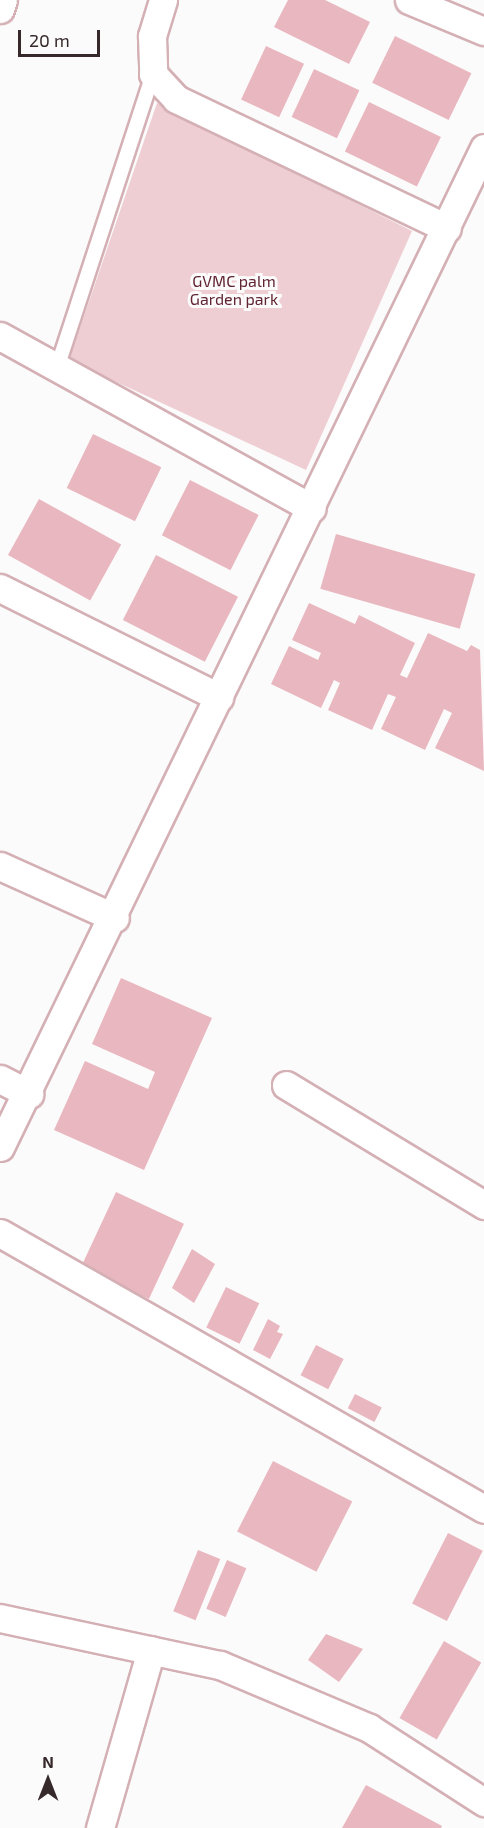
<!DOCTYPE html>
<style>
body{margin:0}
#map{position:relative;width:484px;height:1828px;overflow:hidden;background:#fbfbfb;font-family:"Exo 2",sans-serif}
div>[style]{position:absolute}
[style*='--x']{left:calc(var(--x)*1px);top:calc(var(--y)*1px);width:calc(var(--w)*1px);rotate:calc(var(--a)*1deg)}
.green>*{inset:0;background:#eeced3}
.building>*{inset:0;background:#e9b7bf;transform-origin:0 0}
.roads{filter:drop-shadow(2px 0 #d4b0b5) drop-shadow(-2px 0 #d4b0b5) drop-shadow(0 2px #d4b0b5) drop-shadow(0 -2px #d4b0b5)}
.lane>*{height:14px;margin:-7px;padding:0 7px;transform-origin:7px;border-radius:7px;background:#fff}
.street>*{height:27px;margin:-13.5px;padding:0 13.5px;transform-origin:13.5px;border-radius:13.5px;background:#fff}
span{translate:-50% -50%;white-space:nowrap;text-align:center;line-height:1.15;-webkit-text-stroke:6px #fbfbfb;paint-order:stroke}
.park-label{font-size:16px;color:#612432}
.north{position:absolute;left:18px;top:1750px;width:60px;height:60px;-webkit-text-stroke:4px #fbfbfb;paint-order:stroke;rotate:0deg;font-size:16px;font-weight:700;line-height:24px;text-align:center;color:#36292b}
.north::after{content:'';display:block;margin:auto;width:21px;height:27px;background:#36292b;clip-path:polygon(50% 0,100% 100%,50% 72%,0 100%)}
.scale{position:absolute;left:18px;top:30px;width:82px;height:27px;box-sizing:border-box;border:3px solid #36292b;border-top:0;padding-left:8px;font-size:18px;line-height:21px;white-space:nowrap;color:#36292b;-webkit-text-stroke:4px #fbfbfb;paint-order:stroke}
</style>
<div id="map">
<div class="green">
<div style="clip-path:polygon(157px 103px,412px 231px,306px 470px,69px 360px)"></div>
</div>
<div class="building">
<div style="clip-path:polygon(288px 0,325px 0,370px 22px,349px 64px,274px 27px)"></div>
<div style="left:395px;top:36px;width:85px;height:52px;rotate:26deg"></div>
<div style="left:266px;top:46px;width:42px;height:59px;rotate:25deg"></div>
<div style="left:314px;top:69px;width:50px;height:53px;rotate:25deg"></div>
<div style="left:369px;top:102px;width:80px;height:55px;rotate:26deg"></div>
<div style="left:93px;top:434px;width:76px;height:60px;rotate:26deg"></div>
<div style="left:190px;top:480px;width:77px;height:62px;rotate:27deg"></div>
<div style="left:39px;top:499px;width:94px;height:64px;rotate:29deg"></div>
<div style="left:336px;top:534px;width:145px;height:57px;rotate:16deg"></div>
<div style="left:156px;top:555px;width:92px;height:73px;rotate:27deg"></div>
<div style="clip-path:polygon(309px 603px,355px 624px,359px 615px,415px 643px,400px 675px,407px 678px,428px 633px,467px 651px,471px 645px,480px 650px,484px 771px,435px 748px,452px 713px,444px 709px,425px 750px,381px 729px,396px 697px,388px 694px,372px 730px,328px 710px,340px 683px,334px 680px,321px 708px,271px 684px,289px 646px,318px 660px,321px 653px,292px 640px)"></div>
<div style="clip-path:polygon(121px 978px,212px 1018px,144px 1170px,54px 1130px,85px 1061px,148px 1089px,155px 1072px,92px 1044px)"></div>
<div style="left:116px;top:1192px;width:75px;height:83px;rotate:25deg"></div>
<div style="clip-path:polygon(192px 1249px,215px 1264px,194px 1303px,172px 1288px)"></div>
<div style="left:226px;top:1287px;width:37px;height:45px;rotate:26deg"></div>
<div style="clip-path:polygon(268px 1319px,280px 1326px,277px 1332px,283px 1334px,270px 1359px,253px 1350px)"></div>
<div style="left:316px;top:1345px;width:31px;height:34px;rotate:27deg"></div>
<div style="left:355px;top:1394px;width:30px;height:16px;rotate:27deg"></div>
<div style="left:273px;top:1461px;width:89px;height:79px;rotate:27deg"></div>
<div style="left:448px;top:1533px;width:39px;height:79px;rotate:27deg"></div>
<div style="left:198px;top:1550px;width:24px;height:66px;rotate:22deg"></div>
<div style="left:227px;top:1560px;width:21px;height:53px;rotate:23deg"></div>
<div style="clip-path:polygon(326px 1634px,363px 1649px,339px 1682px,308px 1660px)"></div>
<div style="left:444px;top:1641px;width:43px;height:89px;rotate:30deg"></div>
<div style="clip-path:polygon(366px 1785px,442px 1826px,441px 1828px,342px 1828px)"></div>
</div>
<div class="roads">
<div class="lane">
<div style="--x:57;--y:368;--w:309;--a:-71.9"></div>
</div>
<div class="street">
<div style="--x:163;--y:0;--w:38;--a:107"></div>
<div style="--x:152;--y:36;--w:38;--a:88"></div>
<div style="--x:153;--y:74;--w:34;--a:47"></div>
<div style="--x:176;--y:99;--w:300;--a:25.5"></div>
<div style="--x:409;--y:0;--w:81;--a:22.5"></div>
<div style="--x:0;--y:9;--w:9;--a:-72"></div>
<div style="--x:0;--y:336;--w:356;--a:28.9"></div>
<div style="--x:0;--y:588;--w:245;--a:26.5"></div>
<div style="--x:0;--y:866;--w:126;--a:24.3"></div>
<div style="--x:0;--y:1079;--w:33;--a:27"></div>
<div style="--x:286;--y:1085;--w:232;--a:31.2"></div>
<div style="--x:0;--y:1147;--w:1110;--a:-64.15"></div>
<div style="--x:0;--y:1233;--w:557;--a:29.69"></div>
<div style="--x:0;--y:1618;--w:225;--a:12.1"></div>
<div style="--x:220;--y:1665;--w:162;--a:22.9"></div>
<div style="--x:369;--y:1728;--w:137;--a:32.8"></div>
<div style="--x:100;--y:1828;--w:185;--a:-74"></div>
</div>
</div>
<div class="park-label">
<span style="left:234px;top:290px">GVMC palm<br>Garden park</span>
</div>
<div class="north">N</div>
<div class="scale">20 m</div>
</div>
